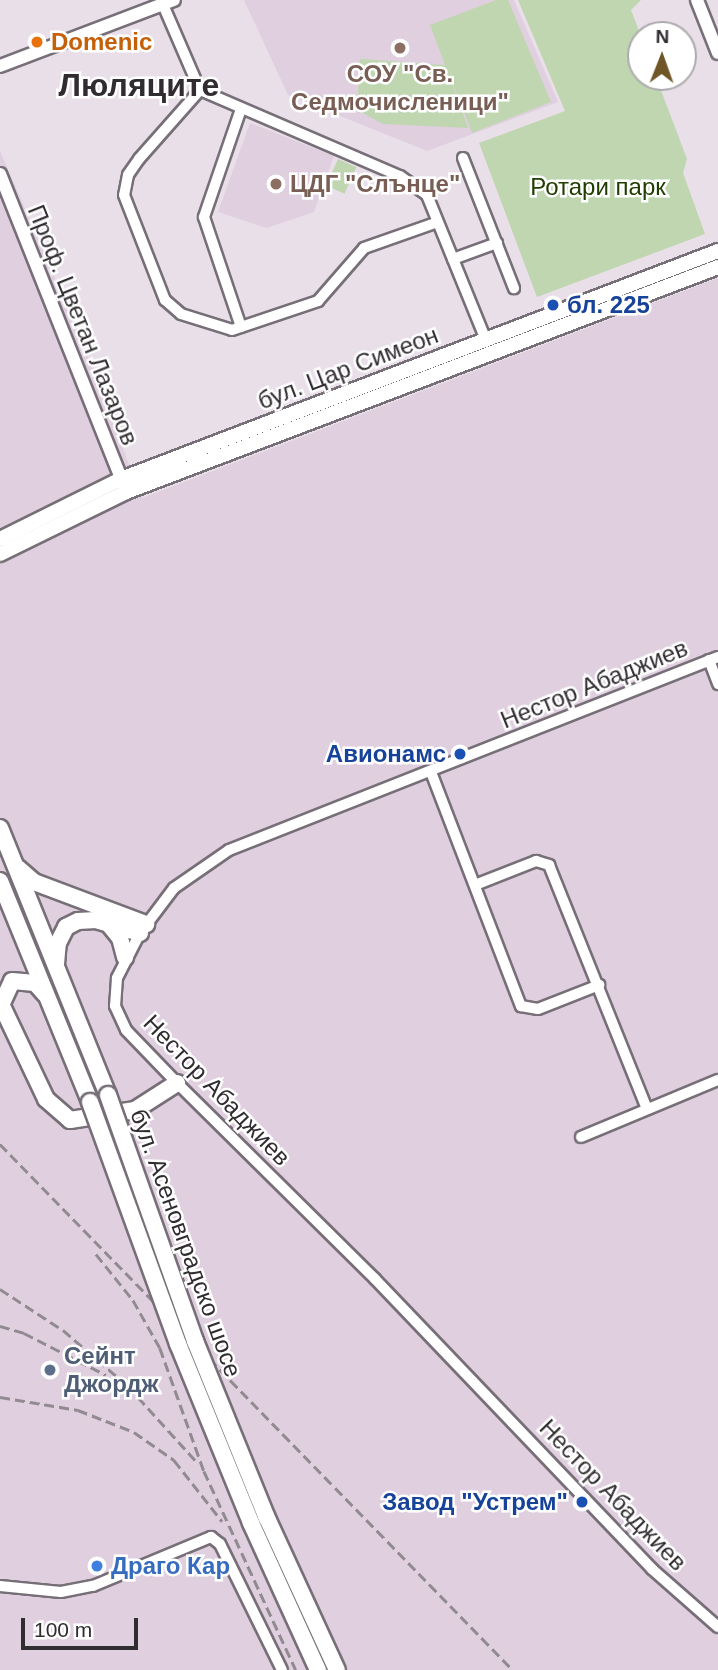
<!DOCTYPE html>
<meta charset="utf-8">
<style>
body{margin:0}
#map{position:relative;width:718px;height:1670px;overflow:hidden;background:#e9dfe9;font-family:Helvetica,sans-serif}
div>[style]{position:absolute}
[style*='--x']{left:calc(var(--x)*1px);top:calc(var(--y)*1px);width:calc(var(--w)*1px);rotate:calc(var(--a)*1deg)}
.built>*{inset:0;background:#dfcfdf}
.green>*{inset:0;background:#c0d6b1;transform-origin:0 0}
.roads{filter:drop-shadow(2px 0 #776f77) drop-shadow(-2px 0 #776f77) drop-shadow(0 2px #776f77) drop-shadow(0 -2px #776f77)}
.minor>*{height:10px;margin:-5px;padding:0 5px;transform-origin:5px;border-radius:5px;background:#fff}
.tertiary>*{height:12px;margin:-6px;padding:0 6px;transform-origin:6px;border-radius:6px;background:#fff}
.secondary>*{height:14px;margin:-7px;padding:0 7px;transform-origin:7px;border-radius:7px;background:#fff}
.primary>*{height:16px;margin:-8px;padding:0 8px;transform-origin:8px;border-radius:8px;background:#fff}
.rail>*{height:2.5px;margin-top:-1.25px;transform-origin:0;background:repeating-linear-gradient(90deg,#918a91 0 10px,transparent 0 15px)}
.bridges{filter:drop-shadow(2px 0 #776f77) drop-shadow(-2px 0 #776f77) drop-shadow(0 2px #776f77) drop-shadow(0 -2px #776f77)}
.primary-bridge>*{height:16px;margin:-8px;padding:0 8px;transform-origin:8px;border-radius:8px;background:#fff}
.dots>*{width:19px;height:19px;translate:-50% -50%;box-sizing:border-box;border:4px solid #fff;border-radius:50%}
span{translate:-50% -50%;white-space:nowrap;text-align:center;line-height:1.15;-webkit-text-stroke:5px #fff;paint-order:stroke}
.food-label{font-size:24px;color:#c56008;font-weight:700}
.left{translate:0 -50%;text-align:left}
.education-label{font-size:24px;color:#785e54;font-weight:700}
.park-label{font-size:24px;color:#213d01}
.transit-label{font-size:24px;color:#164399;font-weight:700}
.right{translate:-100% -50%;text-align:right}
.street-label{font-size:24px;color:#302c30}
.service-label{font-size:24px;color:#4e5e75;font-weight:700}
.shop-label{font-size:24px;color:#366cbe;font-weight:700}
.district-label{font-size:32px;color:#302c30;font-weight:700}
.north{position:absolute;left:627px;top:21px;width:70px;height:70px;box-sizing:border-box;background:#fff;border:2px solid #acabac;border-radius:50%;rotate:1deg;font-size:19px;font-weight:700;line-height:28px;text-align:center;color:#302c30}
.north::after{content:'';display:block;margin:auto;width:24px;height:32px;background:#705627;clip-path:polygon(50% 0,100% 100%,50% 72%,0 100%)}
.scale{position:absolute;left:21px;top:1618px;width:117px;height:32px;box-sizing:border-box;border:4px solid #302c30;border-top:0;padding-left:9px;font-size:21px;line-height:24px;white-space:nowrap;color:#302c30;-webkit-text-stroke:5px #fff;paint-order:stroke}
</style>
<div id="map">
<div class="built">
<div style="clip-path:polygon(244px 0,514px 0,558px 102px,427px 151px,288px 95px)"></div>
<div style="clip-path:polygon(250px 123px,334px 156px,314px 212px,267px 228px,218px 212px)"></div>
<div style="clip-path:polygon(0 151px,78px 331px,142px 498px,718px 278px,718px 1670px,0 1670px)"></div>
</div>
<div class="green">
<div style="clip-path:polygon(496px 0,508px 0,551px 102px,472px 133px,447px 69px,468px 128px,383px 124px,357px 110px,360px 59px,445px 65px,430px 25px)"></div>
<div style="clip-path:polygon(518px 0,641px 0,631px 10px,641px 36px,641px 77px,656px 77px,687px 159px,683px 173px,705px 234px,537px 297px,479px 143px,565px 111px)"></div>
<div style="left:338px;top:159px;width:20px;height:29px;rotate:24deg"></div>
</div>
<div class="roads">
<div class="minor">
<div style="--x:161;--y:0;--w:98;--a:66.6"></div>
<div style="--x:200;--y:90;--w:218;--a:23.3"></div>
<div style="--x:400;--y:176;--w:33;--a:35"></div>
<div style="--x:427;--y:195;--w:157;--a:67.9"></div>
<div style="--x:200;--y:90;--w:92;--a:131.5"></div>
<div style="--x:139;--y:159;--w:19;--a:125"></div>
<div style="--x:128;--y:175;--w:20;--a:101"></div>
<div style="--x:124;--y:195;--w:113;--a:68.7"></div>
<div style="--x:165;--y:300;--w:21;--a:41"></div>
<div style="--x:181;--y:314;--w:53;--a:17.4"></div>
<div style="--x:232;--y:330;--w:91;--a:-18.6"></div>
<div style="--x:318;--y:301;--w:70;--a:-49"></div>
<div style="--x:364;--y:248;--w:78;--a:-19.4"></div>
<div style="--x:463;--y:158;--w:140;--a:68.6"></div>
<div style="--x:453;--y:259;--w:47;--a:-20"></div>
<div style="--x:241;--y:327;--w:116;--a:-108.6"></div>
<div style="--x:204;--y:217;--w:114;--a:-71.1"></div>
<div style="--x:718;--y:657;--w:526;--a:158.46"></div>
<div style="--x:229;--y:850;--w:67;--a:145.4"></div>
<div style="--x:174;--y:888;--w:56;--a:127.1"></div>
<div style="--x:140;--y:933;--w:51;--a:117.1"></div>
<div style="--x:117;--y:978;--w:28;--a:94"></div>
<div style="--x:115;--y:1006;--w:26;--a:65"></div>
<div style="--x:126;--y:1030;--w:74;--a:46.1"></div>
<div style="--x:177;--y:1083;--w:279;--a:44.7"></div>
<div style="--x:375;--y:1279;--w:401;--a:46.3"></div>
<div style="--x:652;--y:1569;--w:88;--a:41.3"></div>
<div style="--x:709;--y:660;--w:26;--a:69"></div>
<div style="--x:431;--y:772;--w:251;--a:69"></div>
<div style="--x:521;--y:1006;--w:17;--a:10"></div>
<div style="--x:538;--y:1009;--w:66;--a:-21.5"></div>
<div style="--x:475;--y:885;--w:66;--a:-21.5"></div>
<div style="--x:536;--y:861;--w:14;--a:17"></div>
<div style="--x:549;--y:865;--w:263;--a:68.1"></div>
<div style="--x:581;--y:1137;--w:148;--a:-22.6"></div>
<div style="--x:0;--y:1586;--w:61;--a:5.6"></div>
<div style="--x:61;--y:1592;--w:33;--a:-11"></div>
<div style="--x:93;--y:1586;--w:128;--a:-22.6"></div>
<div style="--x:211;--y:1537;--w:11;--a:38"></div>
<div style="--x:220;--y:1544;--w:140;--a:63.8"></div>
</div>
<div class="tertiary">
<div style="--x:697;--y:0;--w:57;--a:68.4"></div>
<div style="--x:0;--y:66;--w:186;--a:-20.8"></div>
<div style="--x:0;--y:174;--w:336;--a:68.3"></div>
</div>
<div class="secondary">
<div style="--x:0;--y:539;--w:135;--a:-26.4"></div>
<div style="--x:121;--y:479;--w:639;--a:-20.9"></div>
<div style="--x:0;--y:554;--w:140;--a:-26.2"></div>
<div style="--x:126;--y:492;--w:633;--a:-20.81"></div>
</div>
<div class="primary">
<div style="--x:0;--y:828;--w:288;--a:68"></div>
<div style="--x:18;--y:868;--w:21;--a:41"></div>
<div style="--x:34;--y:882;--w:120;--a:20.6"></div>
<div style="--x:0;--y:881;--w:239;--a:67.8"></div>
<div style="--x:107;--y:922;--w:21;--a:51"></div>
<div style="--x:120;--y:938;--w:20;--a:75"></div>
<div style="--x:56;--y:964;--w:21;--a:-85"></div>
<div style="--x:58;--y:943;--w:18;--a:-63"></div>
<div style="--x:66;--y:927;--w:13;--a:-27"></div>
<div style="--x:78;--y:921;--w:18;--a:-3"></div>
<div style="--x:96;--y:920;--w:46;--a:16.5"></div>
<div style="--x:0;--y:1002;--w:107;--a:64.6"></div>
<div style="--x:46;--y:1099;--w:32;--a:41"></div>
<div style="--x:70;--y:1120;--w:66;--a:-8.7"></div>
<div style="--x:135;--y:1110;--w:50;--a:-32.7"></div>
<div style="--x:1;--y:1005;--w:26;--a:-65"></div>
<div style="--x:12;--y:981;--w:23;--a:5"></div>
<div style="--x:35;--y:983;--w:15;--a:48"></div>
</div>
</div>
<div class="rail">
<div style="--x:0;--y:1144;--w:735;--a:45.72"></div>
<div style="--x:96;--y:1254;--w:59;--a:51.2"></div>
<div style="--x:133;--y:1300;--w:55;--a:60.6"></div>
<div style="--x:160;--y:1348;--w:131;--a:70.3"></div>
<div style="--x:204;--y:1471;--w:219;--a:65.2"></div>
<div style="--x:0;--y:1289;--w:75;--a:33.1"></div>
<div style="--x:63;--y:1330;--w:86;--a:40.7"></div>
<div style="--x:128;--y:1386;--w:103;--a:47.8"></div>
<div style="--x:0;--y:1326;--w:25;--a:16"></div>
<div style="--x:24;--y:1333;--w:92;--a:27.1"></div>
<div style="--x:0;--y:1397;--w:79;--a:9.5"></div>
<div style="--x:78;--y:1410;--w:60;--a:21.4"></div>
<div style="--x:134;--y:1432;--w:49;--a:35"></div>
<div style="--x:174;--y:1460;--w:78;--a:51.8"></div>
</div>
<div class="bridges">
<div class="primary-bridge">
<div style="--x:108;--y:1095;--w:261;--a:70.5"></div>
<div style="--x:195;--y:1341;--w:191;--a:67.9"></div>
<div style="--x:267;--y:1518;--w:167;--a:65.3"></div>
<div style="--x:90;--y:1102;--w:258;--a:70"></div>
<div style="--x:178;--y:1344;--w:193;--a:67.8"></div>
<div style="--x:251;--y:1523;--w:162;--a:65.5"></div>
</div>
</div>
<div class="dots">
<div style="left:37px;top:42px;background:#e8710a"></div>
<div style="left:400px;top:48px;background:#8d6e63"></div>
<div style="left:276px;top:184px;background:#8d6e63"></div>
<div style="left:553px;top:305px;background:#1a4fb4"></div>
<div style="left:460px;top:754px;background:#1a4fb4"></div>
<div style="left:50px;top:1370px;background:#5c6f8a"></div>
<div style="left:582px;top:1502px;background:#1a4fb4"></div>
<div style="left:97px;top:1566px;background:#3f7fe0"></div>
</div>
<div class="food-label">
<span class="left" style="left:51px;top:42px">Domenic</span>
</div>
<div class="education-label">
<span style="left:400px;top:88px">СОУ "Св.<br>Седмочисленици"</span>
<span class="left" style="left:290px;top:184px">ЦДГ "Слънце"</span>
</div>
<div class="park-label">
<span style="left:598px;top:187px">Ротари парк</span>
</div>
<div class="transit-label">
<span class="left" style="left:567px;top:305px">бл. 225</span>
<span class="right" style="left:446px;top:754px">Авионамс</span>
<span class="right" style="left:568px;top:1502px">Завод "Устрем"</span>
</div>
<div class="street-label">
<span style="left:83px;top:325px;rotate:68deg">Проф. Цветан Лазаров</span>
<span style="left:348px;top:368px;rotate:-21deg">бул. Цар Симеон</span>
<span style="left:594px;top:684px;rotate:-22deg">Нестор Абаджиев</span>
<span style="left:217px;top:1090px;rotate:46deg">Нестор Абаджиев</span>
<span style="left:186px;top:1243px;rotate:70deg">бул. Асеновградско шосе</span>
<span style="left:613px;top:1495px;rotate:46deg">Нестор Абаджиев</span>
</div>
<div class="service-label">
<span class="left" style="left:64px;top:1370px">Сейнт<br>Джордж</span>
</div>
<div class="shop-label">
<span class="left" style="left:111px;top:1566px">Драго Кар</span>
</div>
<div class="district-label">
<span style="left:139px;top:85px">Люляците</span>
</div>
<div class="north">N</div>
<div class="scale">100 m</div>
</div>
